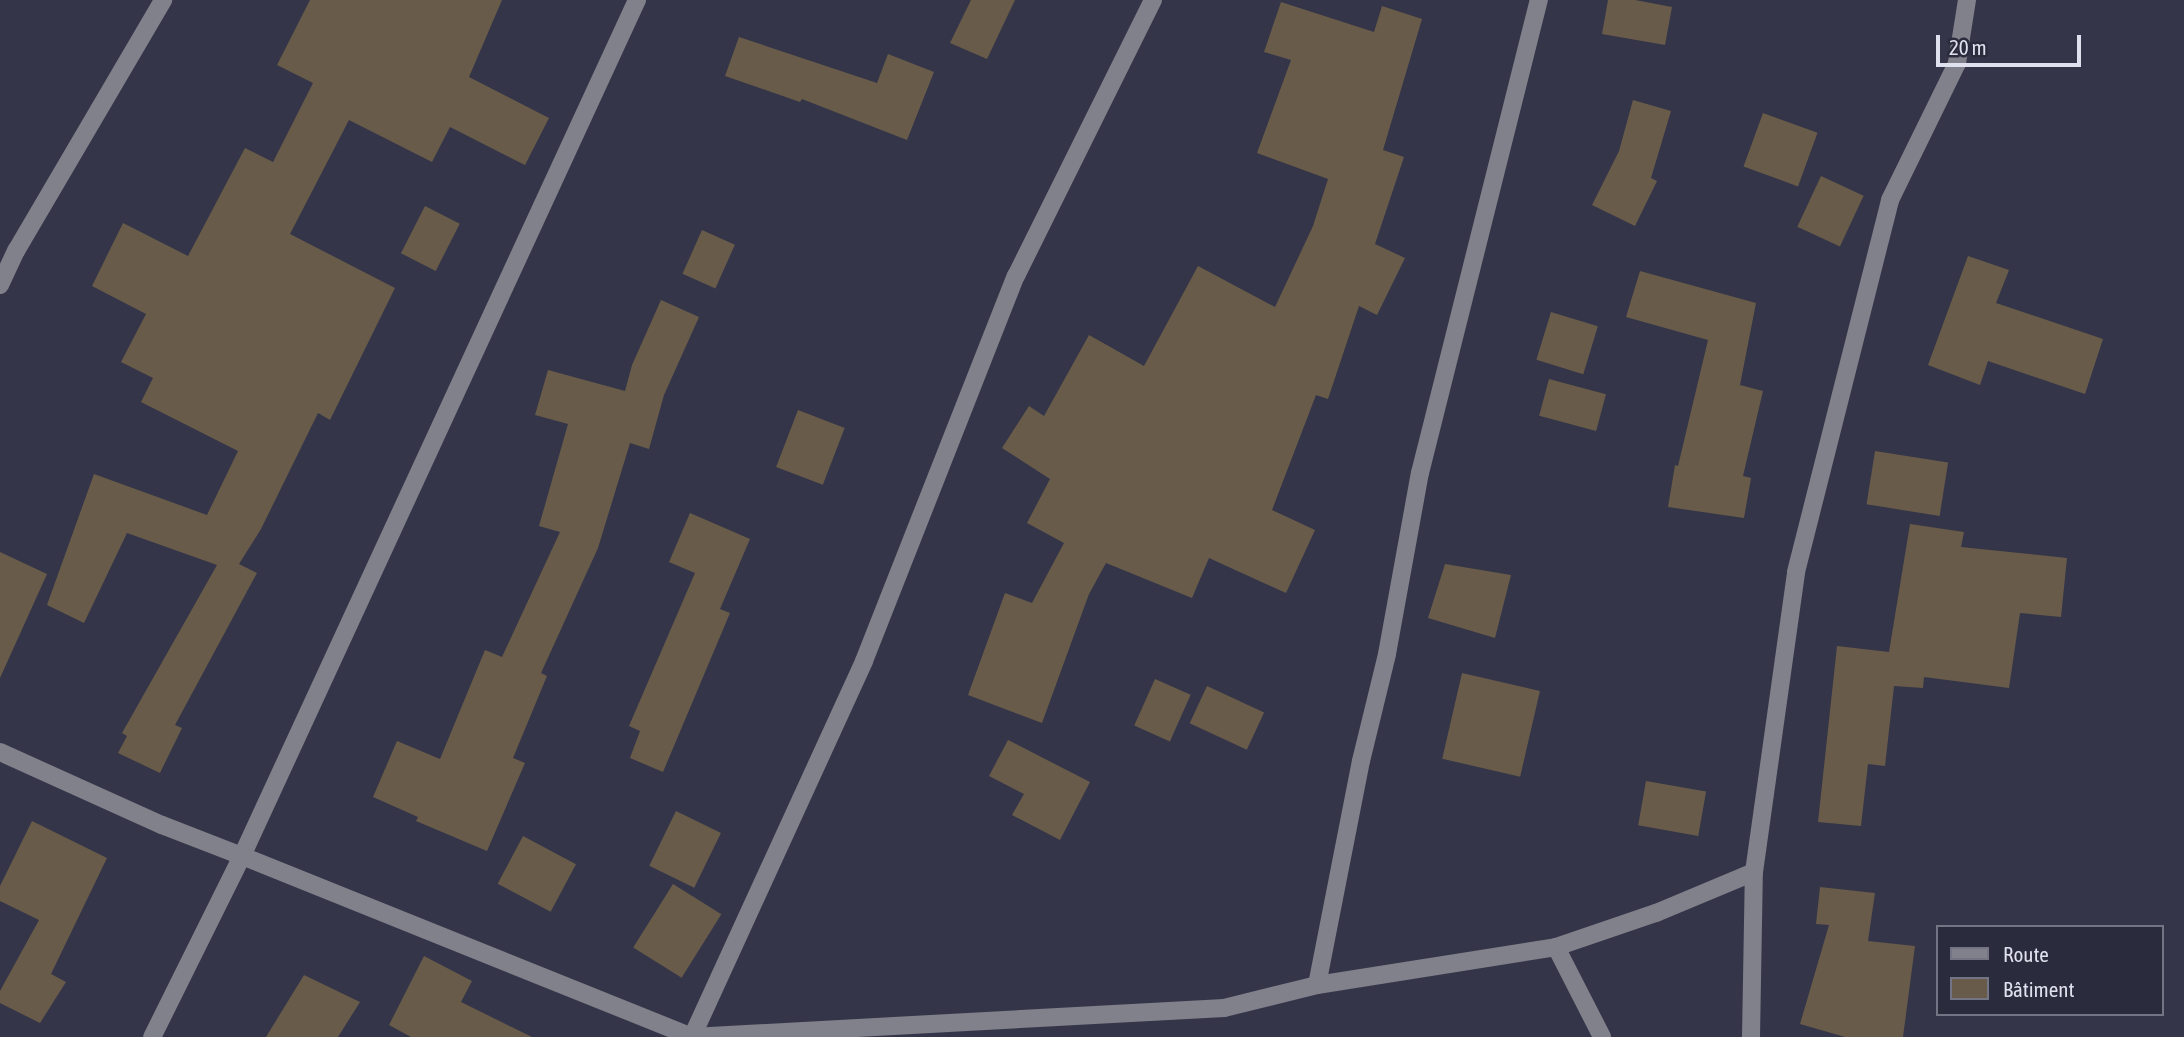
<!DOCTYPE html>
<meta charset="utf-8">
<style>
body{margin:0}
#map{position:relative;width:2184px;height:1037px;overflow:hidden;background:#343548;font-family:"Asap Condensed",sans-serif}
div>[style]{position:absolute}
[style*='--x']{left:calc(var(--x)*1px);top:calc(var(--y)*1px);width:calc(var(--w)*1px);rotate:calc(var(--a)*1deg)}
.building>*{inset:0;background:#685b49;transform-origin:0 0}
.minor>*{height:18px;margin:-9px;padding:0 9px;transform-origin:9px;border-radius:9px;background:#80818b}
span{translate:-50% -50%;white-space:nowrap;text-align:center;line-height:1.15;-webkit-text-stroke:5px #2a2b3d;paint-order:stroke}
.legend{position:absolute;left:1936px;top:925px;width:228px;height:91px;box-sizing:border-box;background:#2a2b3d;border:2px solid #737484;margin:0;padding:9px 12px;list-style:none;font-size:21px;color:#e0e1ee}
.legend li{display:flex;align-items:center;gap:14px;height:35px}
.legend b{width:35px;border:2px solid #737484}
.scale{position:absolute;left:1936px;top:35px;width:145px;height:32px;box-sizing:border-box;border:4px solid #e0e1ee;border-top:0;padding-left:9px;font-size:21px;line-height:24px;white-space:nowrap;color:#e0e1ee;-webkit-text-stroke:5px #2a2b3d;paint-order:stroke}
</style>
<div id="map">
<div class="building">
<div style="clip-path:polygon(310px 0,502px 0,469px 77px,549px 118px,525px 165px,450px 127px,432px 162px,349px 120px,290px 234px,395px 288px,330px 420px,318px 413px,261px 529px,239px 564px,257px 573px,175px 725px,182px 728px,160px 773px,118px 753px,127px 736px,122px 733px,217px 565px,127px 533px,84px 623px,47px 605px,94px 474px,207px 515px,238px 451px,141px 402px,153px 378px,121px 362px,146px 314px,92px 286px,123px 223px,188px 256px,245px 148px,273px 162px,313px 83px,277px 65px)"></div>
<div style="clip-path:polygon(971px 0,1015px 0,987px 59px,950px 43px)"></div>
<div style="clip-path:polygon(1608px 0,1635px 0,1672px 7px,1665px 45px,1602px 34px)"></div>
<div style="clip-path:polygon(1281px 2px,1374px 32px,1382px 6px,1422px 19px,1383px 150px,1404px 157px,1375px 244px,1405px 258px,1377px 315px,1359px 306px,1328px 399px,1316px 395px,1272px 510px,1315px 530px,1286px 593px,1209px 558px,1192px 598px,1106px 563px,1089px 594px,1042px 723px,968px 695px,1005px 593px,1032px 603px,1064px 543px,1027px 523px,1050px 479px,1002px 448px,1029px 406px,1044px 416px,1089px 335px,1144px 366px,1198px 266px,1275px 307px,1313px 226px,1328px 179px,1257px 153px,1291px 60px,1264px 52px)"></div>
<div style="clip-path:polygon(739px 37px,877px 83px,888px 54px,934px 72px,907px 140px,802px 99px,800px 102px,725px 76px)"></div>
<div style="clip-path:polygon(1633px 100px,1671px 111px,1651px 178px,1657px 181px,1635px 226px,1592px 205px,1619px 151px)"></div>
<div style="left:1763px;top:113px;width:58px;height:57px;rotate:20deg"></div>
<div style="left:1821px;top:176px;width:47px;height:56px;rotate:25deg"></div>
<div style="left:425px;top:206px;width:39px;height:53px;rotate:27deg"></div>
<div style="left:702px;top:230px;width:36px;height:48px;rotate:24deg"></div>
<div style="clip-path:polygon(1968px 256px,2009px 270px,1996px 303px,2103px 339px,2085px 394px,1988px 361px,1980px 385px,1928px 365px)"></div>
<div style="clip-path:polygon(1640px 271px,1756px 303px,1740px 385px,1763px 391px,1743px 476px,1751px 478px,1744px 518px,1668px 507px,1675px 465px,1678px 466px,1708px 340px,1626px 317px)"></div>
<div style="clip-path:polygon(661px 300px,699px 317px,664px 395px,649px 449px,630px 443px,598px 548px,541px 673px,547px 676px,513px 758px,525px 763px,487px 851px,416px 821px,418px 817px,373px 797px,397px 741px,440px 759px,485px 650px,502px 657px,560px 532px,539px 526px,568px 424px,535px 415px,548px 370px,625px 391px,632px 365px)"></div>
<div style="left:1551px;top:312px;width:49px;height:50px;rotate:17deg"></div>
<div style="left:1549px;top:379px;width:59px;height:38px;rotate:15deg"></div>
<div style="left:798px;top:410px;width:50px;height:61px;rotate:21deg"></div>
<div style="left:1875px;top:451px;width:74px;height:54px;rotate:9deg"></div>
<div style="clip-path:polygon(690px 513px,750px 539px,720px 609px,730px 613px,663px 772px,630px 758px,640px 731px,629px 726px,695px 573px,669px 562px)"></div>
<div style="clip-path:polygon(1910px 524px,1964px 532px,1961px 547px,2067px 558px,2061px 617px,2020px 613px,2009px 688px,1924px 677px,1923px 688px,1894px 686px,1885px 766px,1868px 764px,1861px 826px,1818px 822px,1837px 646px,1889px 652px)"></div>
<div style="clip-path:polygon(0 552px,47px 574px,0 678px)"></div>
<div style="clip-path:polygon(1445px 564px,1511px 575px,1495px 638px,1428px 618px)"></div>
<div style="left:1462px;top:673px;width:80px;height:88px;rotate:13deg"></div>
<div style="left:1155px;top:679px;width:39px;height:51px;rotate:24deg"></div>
<div style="left:1207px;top:686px;width:63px;height:41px;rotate:25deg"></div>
<div style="clip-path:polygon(1008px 740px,1090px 782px,1060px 840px,1012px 815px,1024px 794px,989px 776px)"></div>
<div style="left:1646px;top:781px;width:61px;height:45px;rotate:10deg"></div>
<div style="left:676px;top:811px;width:50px;height:61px;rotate:26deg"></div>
<div style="clip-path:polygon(32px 821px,107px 858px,51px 974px,66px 982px,40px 1023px,0 1003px,0 991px,39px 920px,0 901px,0 886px)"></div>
<div style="left:523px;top:836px;width:60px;height:54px;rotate:28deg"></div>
<div style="left:673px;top:884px;width:57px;height:75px;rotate:32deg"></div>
<div style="clip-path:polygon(1820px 887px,1875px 893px,1868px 941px,1915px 946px,1903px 1037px,1845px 1037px,1800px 1024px,1829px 925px,1816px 924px)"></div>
<div style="clip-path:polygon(424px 956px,472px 981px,461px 1002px,532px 1037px,411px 1037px,389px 1025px)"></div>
<div style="clip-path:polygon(304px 975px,360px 1002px,338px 1037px,266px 1037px)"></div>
</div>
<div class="minor">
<div style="--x:637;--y:0;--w:943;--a:114.77"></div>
<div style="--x:242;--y:856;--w:486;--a:21.9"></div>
<div style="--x:0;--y:285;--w:38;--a:-65"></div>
<div style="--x:16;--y:251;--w:291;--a:-59.6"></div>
<div style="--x:0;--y:752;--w:178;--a:24.3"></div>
<div style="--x:162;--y:825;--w:86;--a:21.2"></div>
<div style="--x:242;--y:856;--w:202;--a:116.4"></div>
<div style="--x:1556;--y:947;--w:101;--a:62.9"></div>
<div style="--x:1317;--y:985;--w:228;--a:-78.9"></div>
<div style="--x:1361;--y:761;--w:110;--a:-76.3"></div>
<div style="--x:1387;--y:654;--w:184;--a:-79.7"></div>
<div style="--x:1420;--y:473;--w:488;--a:-75.9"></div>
<div style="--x:692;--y:1037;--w:413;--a:-65.4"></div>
<div style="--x:864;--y:661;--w:414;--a:-68.5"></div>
<div style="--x:1016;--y:276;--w:308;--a:-63.6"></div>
<div style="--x:692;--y:1037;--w:533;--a:-3.12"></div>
<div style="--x:1224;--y:1008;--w:96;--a:-13.9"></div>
<div style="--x:1317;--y:985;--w:242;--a:-9"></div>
<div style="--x:1556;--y:947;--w:106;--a:-18.8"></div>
<div style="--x:1656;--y:913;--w:106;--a:-22.7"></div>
<div style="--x:1751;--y:1037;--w:165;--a:-89"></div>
<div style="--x:1754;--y:872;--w:303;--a:-82"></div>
<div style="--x:1796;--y:572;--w:384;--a:-75.8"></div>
<div style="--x:1890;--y:200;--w:153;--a:-63.9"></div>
<div style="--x:1957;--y:63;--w:64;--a:-81"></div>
</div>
<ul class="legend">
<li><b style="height:9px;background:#80818b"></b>Route</li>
<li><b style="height:19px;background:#685b49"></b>Bâtiment</li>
</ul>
<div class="scale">20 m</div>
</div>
